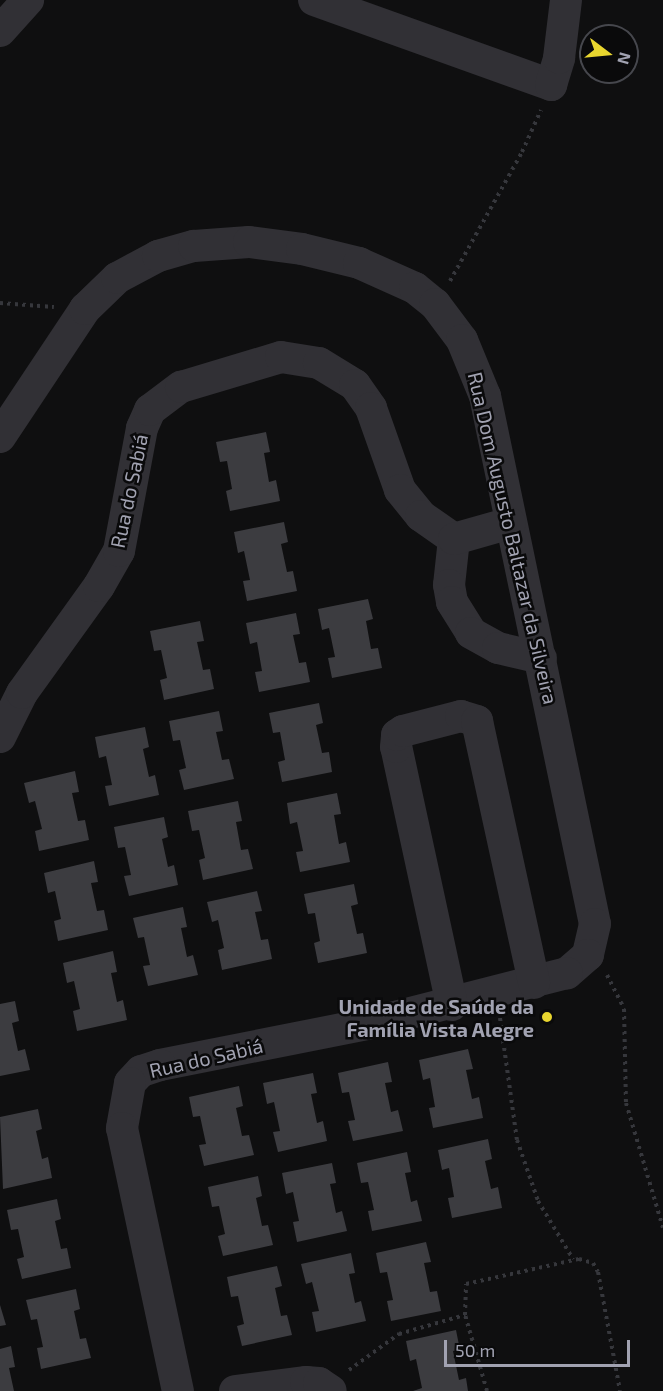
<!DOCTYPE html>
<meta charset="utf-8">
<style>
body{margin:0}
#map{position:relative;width:663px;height:1391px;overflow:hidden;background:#0f0f10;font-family:"Exo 2",sans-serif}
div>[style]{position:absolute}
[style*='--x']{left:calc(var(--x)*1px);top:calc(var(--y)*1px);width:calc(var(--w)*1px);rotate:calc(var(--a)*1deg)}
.building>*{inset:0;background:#3c3c40}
.path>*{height:4px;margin-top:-2px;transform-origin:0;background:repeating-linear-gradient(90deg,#36373c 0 3px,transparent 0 7.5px)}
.minor>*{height:32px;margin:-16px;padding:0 16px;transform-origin:16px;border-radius:16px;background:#313035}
.dots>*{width:16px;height:16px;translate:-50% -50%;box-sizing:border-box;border:3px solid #0a0a0b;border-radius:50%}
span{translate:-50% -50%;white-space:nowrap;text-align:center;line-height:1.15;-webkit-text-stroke:5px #0a0a0b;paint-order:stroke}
.street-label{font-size:20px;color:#a1a2b1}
.poi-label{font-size:20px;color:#a1a2b1;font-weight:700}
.right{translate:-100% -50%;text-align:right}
.north{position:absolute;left:579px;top:24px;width:60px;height:60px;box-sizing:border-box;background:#0a0a0b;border:2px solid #46474d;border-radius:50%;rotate:106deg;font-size:16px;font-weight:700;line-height:24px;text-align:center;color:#a1a2b1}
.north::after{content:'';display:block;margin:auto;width:21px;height:27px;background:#e9d62f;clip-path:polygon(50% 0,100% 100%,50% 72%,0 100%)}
.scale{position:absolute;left:444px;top:1340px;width:186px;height:27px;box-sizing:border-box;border:3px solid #a1a2b1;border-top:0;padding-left:8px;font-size:18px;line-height:21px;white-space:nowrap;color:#a1a2b1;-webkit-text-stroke:4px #0a0a0b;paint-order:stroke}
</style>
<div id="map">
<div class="building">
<div style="clip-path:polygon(266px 432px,270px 452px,264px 453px,269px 482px,276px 480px,280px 501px,230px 511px,226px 491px,232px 489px,227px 461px,220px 462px,216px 442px)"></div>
<div style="clip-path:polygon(284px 522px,288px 542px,281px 544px,287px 572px,293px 571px,297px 591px,247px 601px,243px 581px,250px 580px,244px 551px,238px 553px,234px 532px)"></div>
<div style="clip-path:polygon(368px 599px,373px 619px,366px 621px,371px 649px,378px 648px,382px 668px,332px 678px,328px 658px,335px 657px,329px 628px,322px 630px,318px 609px)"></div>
<div style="clip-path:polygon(296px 613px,300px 634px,293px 635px,299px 663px,306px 662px,310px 682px,259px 692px,255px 672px,262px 671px,257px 642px,250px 644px,246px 623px)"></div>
<div style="clip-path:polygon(200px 621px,204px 641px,197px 642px,203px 670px,210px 669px,214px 689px,164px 700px,160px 680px,167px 678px,161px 650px,154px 651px,150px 631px)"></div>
<div style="clip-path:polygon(319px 703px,323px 723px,316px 725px,322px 753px,329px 752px,332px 772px,282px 782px,278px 762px,285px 760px,280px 732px,273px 733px,269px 713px)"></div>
<div style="clip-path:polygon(219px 711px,223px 731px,216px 732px,222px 760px,229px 759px,234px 779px,184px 790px,179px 770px,186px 768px,180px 740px,173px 741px,169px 721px)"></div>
<div style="clip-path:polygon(145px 727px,149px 747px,143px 749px,149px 777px,155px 775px,159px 795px,109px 806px,105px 786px,112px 785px,106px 756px,99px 758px,95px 737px)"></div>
<div style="clip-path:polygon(75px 771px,79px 792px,72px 793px,78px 821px,85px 820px,89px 840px,39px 851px,35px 831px,42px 829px,35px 801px,29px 803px,24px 783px)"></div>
<div style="clip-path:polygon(337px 793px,341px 814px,334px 815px,339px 844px,346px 842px,350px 862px,300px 872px,296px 852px,303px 851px,297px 822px,290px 824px,287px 803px)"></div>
<div style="clip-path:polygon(238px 801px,242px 821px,236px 822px,241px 850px,248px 849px,253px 869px,203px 880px,199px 860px,205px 858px,199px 830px,192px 831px,188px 811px)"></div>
<div style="clip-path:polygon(164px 817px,168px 837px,162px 839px,168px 867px,174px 865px,178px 885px,129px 896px,124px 876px,131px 875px,125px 847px,118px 848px,114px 827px)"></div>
<div style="clip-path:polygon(94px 861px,98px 882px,91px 883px,97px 911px,104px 910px,108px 930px,58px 941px,54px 921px,61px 919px,55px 891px,48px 893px,44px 873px)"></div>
<div style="clip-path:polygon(354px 884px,358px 904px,351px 906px,357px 934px,363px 933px,367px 953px,318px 963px,314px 943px,320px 941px,315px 913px,308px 914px,304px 894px)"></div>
<div style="clip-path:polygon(257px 891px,262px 911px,255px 912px,261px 940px,268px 939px,272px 959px,222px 970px,218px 950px,224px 948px,218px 920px,212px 922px,207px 902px)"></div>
<div style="clip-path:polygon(183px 907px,187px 927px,181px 928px,187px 957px,193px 955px,198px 975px,148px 986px,143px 966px,150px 965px,144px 937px,138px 938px,133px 918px)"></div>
<div style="clip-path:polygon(113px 951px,117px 972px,111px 973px,117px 1002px,123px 1000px,127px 1020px,77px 1031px,73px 1011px,80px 1009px,74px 981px,67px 983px,63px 963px)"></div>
<div style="clip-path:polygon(15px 1001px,19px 1021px,12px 1023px,18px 1051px,25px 1049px,30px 1070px,0 1076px,0 1004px)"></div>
<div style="clip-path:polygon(468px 1049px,473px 1069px,466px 1070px,472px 1099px,479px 1097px,483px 1118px,433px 1128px,429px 1108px,435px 1107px,430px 1078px,423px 1080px,419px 1060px)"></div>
<div style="clip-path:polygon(388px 1062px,392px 1082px,385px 1083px,391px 1112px,398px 1110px,403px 1131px,353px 1141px,348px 1121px,355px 1120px,349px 1092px,342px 1093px,338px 1073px)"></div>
<div style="clip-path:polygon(313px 1073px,317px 1093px,311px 1094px,317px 1123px,323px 1121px,327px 1141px,278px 1152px,273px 1132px,280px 1131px,274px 1102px,267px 1104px,263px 1083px)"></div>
<div style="clip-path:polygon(239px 1086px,243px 1106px,236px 1108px,242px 1136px,249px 1135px,254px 1155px,204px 1166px,199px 1145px,206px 1144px,200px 1116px,193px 1117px,189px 1097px)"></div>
<div style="clip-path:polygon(38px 1109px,42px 1129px,36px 1131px,42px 1159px,48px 1157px,52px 1178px,3px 1189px,0 1117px)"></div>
<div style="clip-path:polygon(488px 1139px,492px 1159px,485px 1161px,491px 1189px,498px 1187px,502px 1208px,452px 1218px,448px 1198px,454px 1197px,449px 1168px,442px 1170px,438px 1150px)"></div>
<div style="clip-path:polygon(407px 1152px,411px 1172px,405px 1173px,411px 1202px,417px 1200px,422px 1221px,372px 1231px,368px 1211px,374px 1210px,368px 1182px,361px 1183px,357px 1163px)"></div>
<div style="clip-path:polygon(332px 1163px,336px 1183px,330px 1184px,336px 1213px,342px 1211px,347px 1231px,297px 1242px,293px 1222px,299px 1221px,293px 1192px,286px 1194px,282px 1173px)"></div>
<div style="clip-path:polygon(258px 1176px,262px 1196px,256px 1198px,262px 1226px,268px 1225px,273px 1245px,223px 1256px,218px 1236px,225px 1234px,219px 1206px,212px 1207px,208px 1187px)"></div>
<div style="clip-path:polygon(57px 1199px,61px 1219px,55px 1221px,61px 1249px,67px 1248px,71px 1268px,22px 1279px,17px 1259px,24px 1257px,18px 1229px,11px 1230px,7px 1210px)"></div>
<div style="clip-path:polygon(426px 1242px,431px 1262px,424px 1263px,430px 1292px,437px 1291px,441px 1311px,391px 1321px,387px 1301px,393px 1300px,387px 1272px,380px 1273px,376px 1253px)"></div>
<div style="clip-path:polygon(351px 1253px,355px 1273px,349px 1274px,355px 1303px,361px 1301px,366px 1321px,316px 1332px,312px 1312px,319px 1311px,312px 1282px,306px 1284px,301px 1264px)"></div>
<div style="clip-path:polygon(277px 1266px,282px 1286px,275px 1288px,281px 1316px,287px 1315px,292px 1335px,242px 1346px,237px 1326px,244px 1324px,238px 1296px,231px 1297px,227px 1277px)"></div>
<div style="clip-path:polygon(76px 1289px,80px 1309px,74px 1311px,80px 1339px,86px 1338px,91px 1358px,41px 1369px,37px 1348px,43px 1347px,37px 1319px,31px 1320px,26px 1300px)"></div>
<div style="clip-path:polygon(0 1305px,6px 1325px,0 1326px)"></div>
<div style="clip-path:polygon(456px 1330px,460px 1350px,453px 1351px,459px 1380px,466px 1378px,468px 1391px,413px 1391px,422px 1388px,416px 1359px,410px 1361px,406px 1341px)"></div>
<div style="clip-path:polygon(11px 1346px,15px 1367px,9px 1368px,14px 1391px,0 1391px,0 1349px)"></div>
</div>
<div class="path">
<div style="--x:450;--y:281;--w:148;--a:-60.8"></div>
<div style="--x:522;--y:152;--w:46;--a:-65.7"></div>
<div style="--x:0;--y:303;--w:54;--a:4.2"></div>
<div style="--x:607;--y:975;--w:38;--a:63"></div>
<div style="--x:624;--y:1009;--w:94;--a:88.8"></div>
<div style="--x:626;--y:1103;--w:130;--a:73.5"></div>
<div style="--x:500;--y:1018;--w:123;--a:82.1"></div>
<div style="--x:517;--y:1140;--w:65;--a:71"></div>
<div style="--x:538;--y:1201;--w:68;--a:58.9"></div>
<div style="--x:349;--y:1370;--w:62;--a:-35.8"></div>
<div style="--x:399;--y:1334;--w:69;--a:-16.1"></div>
<div style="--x:487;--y:1391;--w:79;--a:-106.1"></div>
<div style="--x:465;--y:1315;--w:31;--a:-88"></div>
<div style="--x:466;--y:1284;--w:116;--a:-12.5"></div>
<div style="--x:579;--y:1259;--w:15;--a:16"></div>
<div style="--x:593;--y:1263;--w:10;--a:61"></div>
<div style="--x:598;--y:1272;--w:121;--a:79.5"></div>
</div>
<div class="minor">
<div style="--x:314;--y:0;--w:252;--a:19.7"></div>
<div style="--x:551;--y:85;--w:28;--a:-73"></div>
<div style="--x:559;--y:58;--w:58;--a:-83.1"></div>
<div style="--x:0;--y:31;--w:42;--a:-47.9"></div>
<div style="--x:0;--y:437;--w:154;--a:-56.4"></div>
<div style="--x:85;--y:309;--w:45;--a:-44.1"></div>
<div style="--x:117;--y:278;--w:47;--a:-28.2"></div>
<div style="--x:158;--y:256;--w:37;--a:-16"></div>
<div style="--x:194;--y:246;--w:55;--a:-4.2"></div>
<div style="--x:249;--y:242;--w:53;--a:7.5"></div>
<div style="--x:302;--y:249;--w:59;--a:13.8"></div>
<div style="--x:359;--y:263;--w:61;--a:24.1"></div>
<div style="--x:415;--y:288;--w:26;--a:39"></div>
<div style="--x:435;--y:304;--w:45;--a:53.1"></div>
<div style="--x:462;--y:340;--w:61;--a:67.7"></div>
<div style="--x:485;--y:396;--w:539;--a:78.23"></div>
<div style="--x:595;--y:924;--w:32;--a:103"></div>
<div style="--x:588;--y:955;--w:28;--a:139"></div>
<div style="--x:567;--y:973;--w:206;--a:165.7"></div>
<div style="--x:367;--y:1024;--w:211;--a:168.8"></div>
<div style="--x:160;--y:1065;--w:20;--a:162"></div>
<div style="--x:141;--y:1071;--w:16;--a:133"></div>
<div style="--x:130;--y:1083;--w:46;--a:100.1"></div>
<div style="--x:122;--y:1128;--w:269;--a:78"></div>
<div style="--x:454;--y:539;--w:46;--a:96.2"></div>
<div style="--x:449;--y:585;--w:17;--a:80"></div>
<div style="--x:452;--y:602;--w:36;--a:58"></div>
<div style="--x:471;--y:633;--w:31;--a:29"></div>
<div style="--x:498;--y:648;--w:44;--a:13.1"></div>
<div style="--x:0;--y:737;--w:49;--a:-63.4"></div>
<div style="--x:22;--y:693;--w:132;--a:-54.3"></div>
<div style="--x:99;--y:586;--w:40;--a:-60.3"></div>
<div style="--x:119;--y:551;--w:125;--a:-79.4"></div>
<div style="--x:142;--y:428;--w:20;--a:-66"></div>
<div style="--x:150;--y:410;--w:39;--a:-37"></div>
<div style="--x:181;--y:387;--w:104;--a:-16.7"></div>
<div style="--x:281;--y:357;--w:38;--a:9"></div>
<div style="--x:319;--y:363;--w:42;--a:31.4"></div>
<div style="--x:355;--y:385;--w:28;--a:55"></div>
<div style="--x:371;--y:408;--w:87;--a:70.5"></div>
<div style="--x:400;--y:490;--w:33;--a:51"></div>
<div style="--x:421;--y:516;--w:40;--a:34.9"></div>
<div style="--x:454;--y:539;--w:58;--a:-15.9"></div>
<div style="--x:452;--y:1005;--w:264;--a:-102.2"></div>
<div style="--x:396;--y:747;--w:12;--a:-85"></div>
<div style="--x:397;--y:735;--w:7;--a:-34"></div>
<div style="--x:403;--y:731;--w:60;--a:-14.5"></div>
<div style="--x:461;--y:716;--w:17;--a:17"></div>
<div style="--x:477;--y:721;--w:268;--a:77.7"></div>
<div style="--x:235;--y:1391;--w:72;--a:-7.2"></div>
<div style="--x:306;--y:1382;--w:13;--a:4"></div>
<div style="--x:319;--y:1383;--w:14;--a:34"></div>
</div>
<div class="dots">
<div style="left:547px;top:1017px;background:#e9d62f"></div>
</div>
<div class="street-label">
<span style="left:129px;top:491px;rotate:-78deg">Rua do Sabiá</span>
<span style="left:513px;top:538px;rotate:77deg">Rua Dom Augusto Baltazar da Silveira</span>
<span style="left:206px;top:1058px;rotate:-13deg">Rua do Sabiá</span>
</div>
<div class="poi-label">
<span class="right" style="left:534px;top:1018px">Unidade de Saúde da<br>Família Vista Alegre</span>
</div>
<div class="north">N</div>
<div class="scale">50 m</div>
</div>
